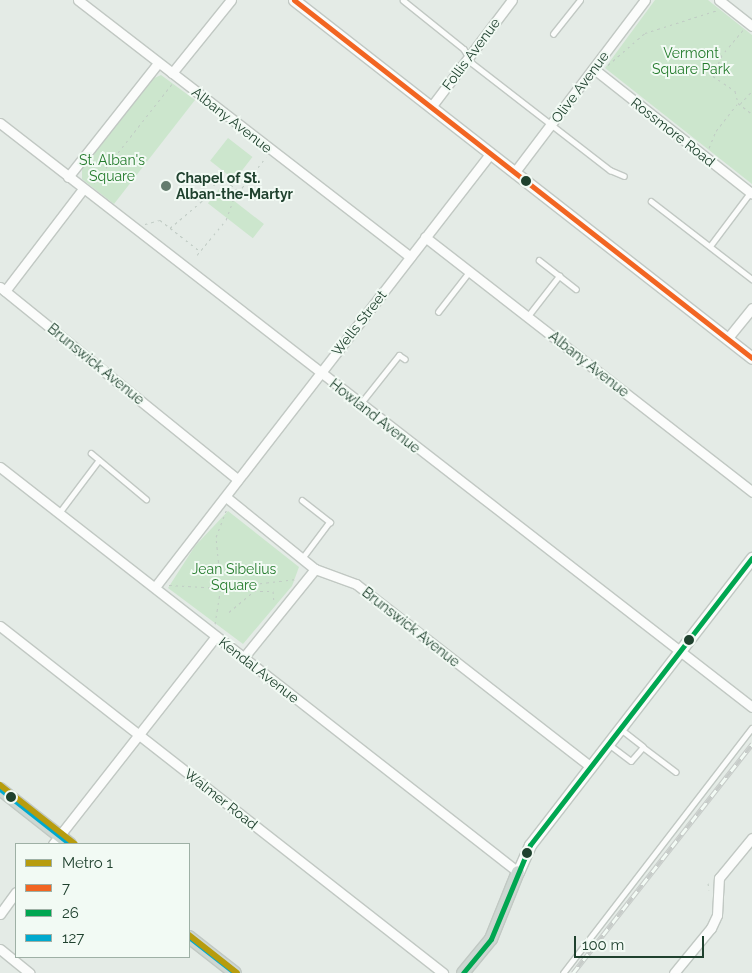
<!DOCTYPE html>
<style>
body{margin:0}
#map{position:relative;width:752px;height:973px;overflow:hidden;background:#e4ebe6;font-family:Raleway,sans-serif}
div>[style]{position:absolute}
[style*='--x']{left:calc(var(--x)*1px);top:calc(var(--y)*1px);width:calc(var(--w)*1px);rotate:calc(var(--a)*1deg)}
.green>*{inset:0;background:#cce6cd;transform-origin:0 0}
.path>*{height:1px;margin-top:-0.5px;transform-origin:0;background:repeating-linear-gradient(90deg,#c0cbc4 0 2.5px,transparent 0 6.5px)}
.roads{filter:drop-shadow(1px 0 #c1c8c3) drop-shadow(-1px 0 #c1c8c3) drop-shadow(0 1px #c1c8c3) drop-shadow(0 -1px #c1c8c3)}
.service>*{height:4.5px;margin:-2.25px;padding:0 2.25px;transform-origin:2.25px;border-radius:2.25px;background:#fbfcfb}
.minor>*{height:9px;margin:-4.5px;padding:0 4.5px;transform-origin:4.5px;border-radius:4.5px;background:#fbfcfb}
.secondary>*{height:11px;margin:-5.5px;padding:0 5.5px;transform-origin:5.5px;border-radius:5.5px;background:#fbfcfb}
.primary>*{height:12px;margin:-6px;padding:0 6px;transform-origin:6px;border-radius:6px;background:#cdd7d2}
.rail>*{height:4.5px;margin-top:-2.25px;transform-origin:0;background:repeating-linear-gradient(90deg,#f2faf4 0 8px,#c7ccc9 0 16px);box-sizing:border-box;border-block:1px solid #c7ccc9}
.bus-1>*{height:5px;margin:-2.5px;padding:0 2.5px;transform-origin:2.5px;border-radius:2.5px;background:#f26522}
.bus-2>*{height:5px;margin:-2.5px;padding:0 2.5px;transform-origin:2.5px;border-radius:2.5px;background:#00a651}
.bus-3>*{height:5px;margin:-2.5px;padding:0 2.5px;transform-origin:2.5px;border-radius:2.5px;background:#00a9ce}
.metro-1>*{height:6px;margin:-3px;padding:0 3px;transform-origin:3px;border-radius:3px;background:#b79c0e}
.dots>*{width:14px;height:14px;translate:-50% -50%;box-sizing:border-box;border:2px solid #f2faf4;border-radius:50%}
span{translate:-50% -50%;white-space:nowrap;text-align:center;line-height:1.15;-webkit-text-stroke:4px #f2faf4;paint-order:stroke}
.park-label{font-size:14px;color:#257c2d}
.street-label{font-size:14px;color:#1f412e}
.poi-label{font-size:14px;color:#1f412e;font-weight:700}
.left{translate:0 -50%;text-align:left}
.legend{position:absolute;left:15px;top:843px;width:175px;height:115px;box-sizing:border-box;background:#f2faf4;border:1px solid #9eb0a5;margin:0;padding:6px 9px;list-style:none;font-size:15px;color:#1f412e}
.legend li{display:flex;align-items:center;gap:10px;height:25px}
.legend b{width:25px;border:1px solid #9eb0a5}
.scale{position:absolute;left:574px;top:936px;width:130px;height:22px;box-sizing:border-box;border:2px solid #1f412e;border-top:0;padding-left:6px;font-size:15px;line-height:18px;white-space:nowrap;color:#1f412e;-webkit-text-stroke:4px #f2faf4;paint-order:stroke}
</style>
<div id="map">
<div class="green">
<div style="clip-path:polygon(655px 0,708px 0,752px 35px,752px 184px,605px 68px)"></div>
<div style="clip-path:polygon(161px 75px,195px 100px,114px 204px,82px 179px,82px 169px,150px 80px)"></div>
<div style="left:228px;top:138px;width:31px;height:29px;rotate:38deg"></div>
<div style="left:219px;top:189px;width:57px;height:18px;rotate:38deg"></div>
<div style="clip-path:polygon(228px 511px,299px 567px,292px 586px,243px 644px,168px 588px,195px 546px)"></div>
</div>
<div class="path">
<div style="--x:743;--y:30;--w:33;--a:130"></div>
<div style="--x:722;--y:55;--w:23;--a:113"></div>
<div style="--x:713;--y:76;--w:27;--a:34"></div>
<div style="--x:735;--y:91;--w:12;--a:76"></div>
<div style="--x:738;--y:103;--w:18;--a:38"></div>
<div style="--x:608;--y:65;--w:49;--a:-40.9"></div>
<div style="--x:645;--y:33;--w:77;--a:-17.5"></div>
<div style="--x:740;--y:104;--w:18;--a:-47"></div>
<div style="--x:709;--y:148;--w:18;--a:-68"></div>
<div style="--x:716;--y:131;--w:34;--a:-52"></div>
<div style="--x:94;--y:183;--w:126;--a:-51.8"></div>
<div style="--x:145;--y:224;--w:16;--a:-15"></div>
<div style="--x:160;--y:220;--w:52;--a:38"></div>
<div style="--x:170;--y:228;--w:42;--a:-40.2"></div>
<div style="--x:202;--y:201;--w:30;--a:-53"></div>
<div style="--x:220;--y:177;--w:24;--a:36"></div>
<div style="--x:197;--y:255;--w:45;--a:-50.4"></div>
<div style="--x:226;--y:220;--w:23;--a:-70"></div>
<div style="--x:234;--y:198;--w:52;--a:-52"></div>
<div style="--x:169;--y:585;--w:52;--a:3.3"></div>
<div style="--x:221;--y:588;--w:76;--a:-6.8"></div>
<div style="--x:229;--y:612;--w:33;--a:-40"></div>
<div style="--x:254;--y:591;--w:19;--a:0"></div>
<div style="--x:273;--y:591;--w:12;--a:85"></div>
<div style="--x:215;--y:624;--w:36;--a:-81"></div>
<div style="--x:221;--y:588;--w:51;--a:-95.6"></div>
<div style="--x:216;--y:537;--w:30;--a:-69"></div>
<div style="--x:708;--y:883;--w:7;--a:82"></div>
</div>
<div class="roads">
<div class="service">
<div style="--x:403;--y:0;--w:78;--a:38.8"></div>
<div style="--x:464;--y:49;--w:16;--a:60"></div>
<div style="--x:472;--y:63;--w:175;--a:37.8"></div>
<div style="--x:610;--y:170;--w:15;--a:23"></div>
<div style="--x:553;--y:34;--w:43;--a:-51.5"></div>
<div style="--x:651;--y:201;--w:128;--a:37.7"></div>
<div style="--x:710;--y:246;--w:66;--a:-53"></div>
<div style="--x:539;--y:260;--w:47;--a:38.1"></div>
<div style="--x:438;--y:312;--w:51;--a:-52.2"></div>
<div style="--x:528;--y:316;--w:51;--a:-52.2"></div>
<div style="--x:361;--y:403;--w:61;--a:-51.6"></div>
<div style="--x:399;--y:355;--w:7;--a:34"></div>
<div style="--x:91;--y:453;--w:72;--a:39.9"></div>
<div style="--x:302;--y:500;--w:36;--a:38"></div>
<div style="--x:330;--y:522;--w:45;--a:126.9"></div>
<div style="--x:59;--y:513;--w:66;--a:-53"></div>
<div style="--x:610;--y:745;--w:26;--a:37"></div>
<div style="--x:631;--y:761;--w:18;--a:-49"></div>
<div style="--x:643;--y:747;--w:28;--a:-142"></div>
<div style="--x:643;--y:747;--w:41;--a:37.1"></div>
<div style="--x:563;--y:973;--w:309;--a:-52.4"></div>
</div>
<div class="minor">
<div style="--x:78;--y:0;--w:420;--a:37.7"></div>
<div style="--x:719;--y:0;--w:42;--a:38.2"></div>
<div style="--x:594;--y:69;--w:201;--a:38.3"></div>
<div style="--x:172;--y:73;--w:94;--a:-51.1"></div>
<div style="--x:431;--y:107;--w:134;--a:-52.9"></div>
<div style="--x:0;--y:123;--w:952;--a:37.83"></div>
<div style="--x:514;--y:173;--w:217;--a:-52.9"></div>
<div style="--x:68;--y:177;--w:145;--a:-51.7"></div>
<div style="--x:425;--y:237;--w:415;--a:37.9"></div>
<div style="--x:0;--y:287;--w:306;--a:39"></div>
<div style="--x:5;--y:291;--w:128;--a:-52.6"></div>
<div style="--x:727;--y:339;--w:40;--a:-51"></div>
<div style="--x:0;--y:467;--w:658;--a:38.02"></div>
<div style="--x:226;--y:497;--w:114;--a:39"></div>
<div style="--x:315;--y:569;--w:44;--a:20.1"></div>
<div style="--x:356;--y:584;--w:298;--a:37.9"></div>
<div style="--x:155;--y:587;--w:547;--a:-52.27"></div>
<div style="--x:0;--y:626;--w:563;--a:38.07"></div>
<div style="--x:244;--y:657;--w:113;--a:-51.1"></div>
<div style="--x:53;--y:844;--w:264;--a:-51.9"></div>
<div style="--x:0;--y:914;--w:27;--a:-54"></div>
<div style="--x:0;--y:949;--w:38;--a:39"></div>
<div style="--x:674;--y:973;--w:58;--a:-50.6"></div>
<div style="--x:711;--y:928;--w:14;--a:-65"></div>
<div style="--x:717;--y:915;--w:37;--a:-87"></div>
<div style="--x:719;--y:878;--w:52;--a:-50.5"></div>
</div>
<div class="secondary">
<div style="--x:294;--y:0;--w:581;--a:38.01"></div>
<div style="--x:518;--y:872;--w:30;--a:-66"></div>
<div style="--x:530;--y:845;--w:363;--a:-52.3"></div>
</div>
<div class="primary">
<div style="--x:0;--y:789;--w:89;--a:38.2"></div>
<div style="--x:189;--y:937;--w:58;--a:38"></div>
<div style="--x:463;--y:973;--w:44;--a:-50.5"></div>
<div style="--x:491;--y:939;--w:72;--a:-68.1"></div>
</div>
</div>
<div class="rail">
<div style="--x:573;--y:973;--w:291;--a:-52"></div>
</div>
<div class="bus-1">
<div style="--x:294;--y:0;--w:581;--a:38.01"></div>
</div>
<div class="bus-2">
<div style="--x:463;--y:973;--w:44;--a:-50.5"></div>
<div style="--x:491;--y:939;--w:102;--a:-67.5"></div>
<div style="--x:530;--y:845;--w:363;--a:-52.3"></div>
</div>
<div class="bus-3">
<div style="--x:0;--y:789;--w:89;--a:38.2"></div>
<div style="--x:189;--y:937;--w:58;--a:38"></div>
</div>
<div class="metro-1">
<div style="--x:0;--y:785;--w:95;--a:38.2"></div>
<div style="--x:189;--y:935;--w:61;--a:38.4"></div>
</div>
<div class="dots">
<div style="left:526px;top:181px;background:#1f412e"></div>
<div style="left:166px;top:186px;background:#647c6e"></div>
<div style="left:689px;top:640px;background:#1f412e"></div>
<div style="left:11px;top:797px;background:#1f412e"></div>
<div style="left:527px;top:853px;background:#1f412e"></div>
</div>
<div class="park-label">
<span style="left:691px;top:61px">Vermont<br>Square Park</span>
<span style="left:112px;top:168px">St. Alban's<br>Square</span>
<span style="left:234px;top:577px">Jean Sibelius<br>Square</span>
</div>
<div class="street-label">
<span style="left:471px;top:54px;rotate:-53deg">Follis Avenue</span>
<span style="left:580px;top:87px;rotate:-53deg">Olive Avenue</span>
<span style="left:232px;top:120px;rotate:38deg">Albany Avenue</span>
<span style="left:673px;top:132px;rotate:38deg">Rossmore Road</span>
<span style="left:359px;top:323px;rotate:-52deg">Wells Street</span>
<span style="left:96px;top:364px;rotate:39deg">Brunswick Avenue</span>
<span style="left:589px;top:364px;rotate:38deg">Albany Avenue</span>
<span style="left:375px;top:416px;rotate:38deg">Howland Avenue</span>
<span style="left:411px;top:627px;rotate:38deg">Brunswick Avenue</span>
<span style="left:259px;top:670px;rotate:38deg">Kendal Avenue</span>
<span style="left:221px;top:799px;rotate:38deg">Walmer Road</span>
</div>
<div class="poi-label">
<span class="left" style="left:176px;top:186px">Chapel of St.<br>Alban-the-Martyr</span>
</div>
<ul class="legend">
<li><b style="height:6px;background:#b79c0e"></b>Metro 1</li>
<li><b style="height:6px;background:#f26522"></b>7</li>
<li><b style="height:6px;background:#00a651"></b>26</li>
<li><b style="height:6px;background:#00a9ce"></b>127</li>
</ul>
<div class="scale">100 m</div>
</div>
